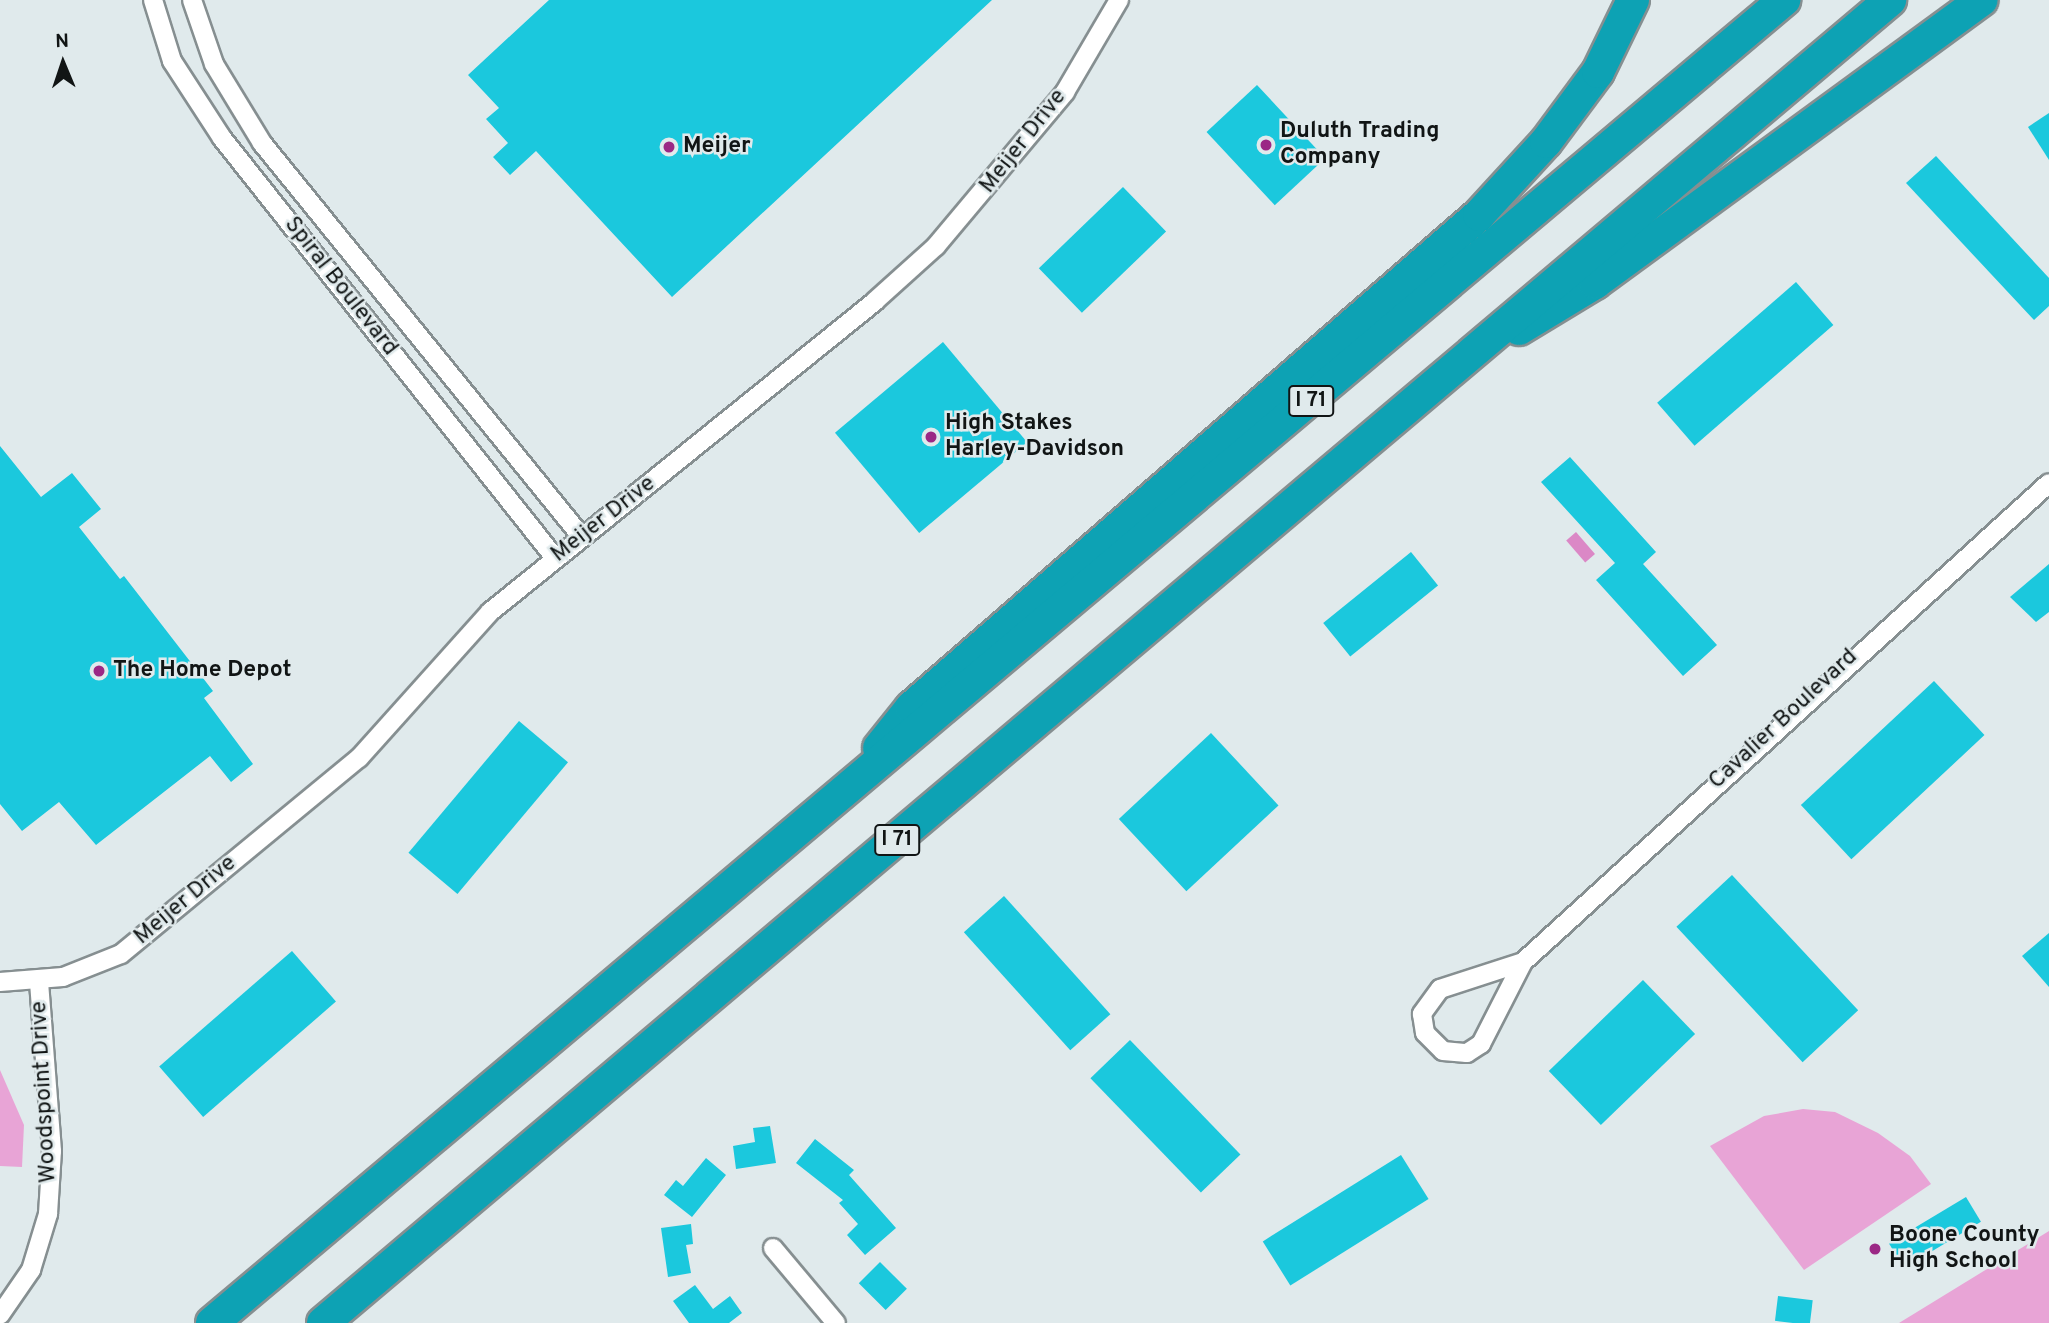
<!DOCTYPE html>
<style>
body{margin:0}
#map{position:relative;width:2049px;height:1323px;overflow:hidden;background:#e0eaec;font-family:Overpass,sans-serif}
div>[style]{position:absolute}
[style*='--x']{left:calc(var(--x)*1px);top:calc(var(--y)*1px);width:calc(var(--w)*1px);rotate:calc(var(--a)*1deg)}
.green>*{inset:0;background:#e8a4d6}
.water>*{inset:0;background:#db88c6;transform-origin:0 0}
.building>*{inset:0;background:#1bc8dd;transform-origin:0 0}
.roads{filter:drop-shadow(2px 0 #868f91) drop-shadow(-2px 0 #868f91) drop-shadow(0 2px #868f91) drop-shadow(0 -2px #868f91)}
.street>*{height:18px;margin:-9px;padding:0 9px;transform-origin:9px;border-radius:9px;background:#fff}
.highway>*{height:32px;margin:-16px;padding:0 16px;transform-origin:16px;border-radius:16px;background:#0da2b4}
.dots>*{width:19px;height:19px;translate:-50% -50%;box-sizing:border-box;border:4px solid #e0eaec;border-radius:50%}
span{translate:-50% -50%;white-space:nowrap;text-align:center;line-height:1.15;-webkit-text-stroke:5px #e0eaec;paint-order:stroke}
.shield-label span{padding:2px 5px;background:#e0eaec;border:2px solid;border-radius:5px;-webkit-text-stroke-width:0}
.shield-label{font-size:21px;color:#111515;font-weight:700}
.poi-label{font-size:23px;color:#111515;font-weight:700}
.left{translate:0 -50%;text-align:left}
.street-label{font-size:23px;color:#111515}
.north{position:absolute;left:28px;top:28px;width:70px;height:70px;-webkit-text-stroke:5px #e0eaec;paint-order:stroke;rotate:358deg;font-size:19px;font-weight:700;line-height:28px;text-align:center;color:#111515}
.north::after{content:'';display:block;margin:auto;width:24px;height:32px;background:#111515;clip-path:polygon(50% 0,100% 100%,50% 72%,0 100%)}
</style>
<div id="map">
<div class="green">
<div style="clip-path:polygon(0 1070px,24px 1125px,22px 1167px,0 1166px)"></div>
<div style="clip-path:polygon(1803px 1109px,1835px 1112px,1878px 1133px,1910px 1156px,1931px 1184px,1804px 1270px,1710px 1146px,1764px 1116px)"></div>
<div style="clip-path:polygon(2049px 1231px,2049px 1323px,1899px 1323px)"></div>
</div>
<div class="water">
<div style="left:1576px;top:532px;width:29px;height:13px;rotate:49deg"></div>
</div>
<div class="building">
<div style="clip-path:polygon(549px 0,992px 0,672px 297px,536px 151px,510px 175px,493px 157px,508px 143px,486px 119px,499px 108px,468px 75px)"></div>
<div style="left:1257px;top:85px;width:100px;height:69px;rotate:47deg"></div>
<div style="clip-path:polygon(2049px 113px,2049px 160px,2028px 127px)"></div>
<div style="clip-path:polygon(1936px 156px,2049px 278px,2049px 306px,2034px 320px,1906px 183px)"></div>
<div style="left:1123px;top:187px;width:62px;height:117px;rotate:46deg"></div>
<div style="left:1796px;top:282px;width:57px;height:184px;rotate:49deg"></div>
<div style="left:943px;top:342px;width:131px;height:141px;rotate:50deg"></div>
<div style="clip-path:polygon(0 446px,41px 497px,72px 473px,101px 509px,79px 527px,120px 579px,124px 576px,213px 691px,204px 698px,253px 764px,231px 782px,210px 756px,96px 845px,59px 802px,22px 831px,0 804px)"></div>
<div style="clip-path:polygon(1570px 457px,1656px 552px,1643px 564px,1717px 645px,1683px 676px,1596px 580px,1615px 563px,1541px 482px)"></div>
<div style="left:1411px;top:552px;width:43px;height:113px;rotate:51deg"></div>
<div style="clip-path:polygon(2049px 564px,2049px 612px,2036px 622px,2010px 597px)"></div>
<div style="left:1934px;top:681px;width:74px;height:182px;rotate:47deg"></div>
<div style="left:519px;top:721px;width:64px;height:172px;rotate:40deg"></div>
<div style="left:1211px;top:733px;width:99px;height:126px;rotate:47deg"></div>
<div style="left:1732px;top:875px;width:185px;height:76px;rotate:47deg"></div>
<div style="left:1004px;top:896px;width:159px;height:54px;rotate:48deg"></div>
<div style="clip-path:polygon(2049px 933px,2049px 987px,2022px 956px)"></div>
<div style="left:292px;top:951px;width:67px;height:176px;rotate:49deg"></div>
<div style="left:1643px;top:980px;width:75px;height:131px;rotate:46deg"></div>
<div style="left:1130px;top:1040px;width:159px;height:55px;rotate:46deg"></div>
<div style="clip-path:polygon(770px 1126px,776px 1163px,736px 1169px,733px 1146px,755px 1142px,753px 1128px)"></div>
<div style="clip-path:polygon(815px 1139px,854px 1170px,849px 1175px,896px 1228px,865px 1255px,847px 1235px,858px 1224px,839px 1203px,843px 1200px,796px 1163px)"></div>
<div style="left:1401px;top:1155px;width:52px;height:163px;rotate:58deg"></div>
<div style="clip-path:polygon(706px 1158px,726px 1175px,692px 1217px,664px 1195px,676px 1180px,683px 1186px)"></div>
<div style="left:1966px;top:1197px;width:29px;height:90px;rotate:59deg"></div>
<div style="clip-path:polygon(691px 1224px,693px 1244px,686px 1245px,691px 1273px,668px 1277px,661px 1228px)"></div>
<div style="left:880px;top:1262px;width:38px;height:30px;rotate:45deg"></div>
<div style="clip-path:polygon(695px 1285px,713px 1309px,730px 1296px,742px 1313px,729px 1323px,689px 1323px,673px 1301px)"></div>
<div style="left:1778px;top:1296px;width:35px;height:25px;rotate:7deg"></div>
</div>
<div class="roads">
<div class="street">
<div style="--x:153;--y:0;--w:64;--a:72.7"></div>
<div style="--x:172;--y:61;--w:92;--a:57"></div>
<div style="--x:222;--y:138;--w:536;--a:51.59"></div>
<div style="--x:192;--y:0;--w:68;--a:71"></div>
<div style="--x:214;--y:64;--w:92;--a:58.7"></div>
<div style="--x:262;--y:143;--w:506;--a:50.93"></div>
<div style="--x:1523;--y:962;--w:87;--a:162"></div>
<div style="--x:1440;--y:989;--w:31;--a:126"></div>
<div style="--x:1422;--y:1014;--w:19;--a:81"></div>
<div style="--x:1425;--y:1033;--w:25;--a:45"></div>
<div style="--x:1443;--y:1051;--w:24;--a:5"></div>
<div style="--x:1467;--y:1053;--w:17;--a:-33"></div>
<div style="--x:1481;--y:1044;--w:92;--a:-62.9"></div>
<div style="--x:1523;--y:962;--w:711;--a:-42.32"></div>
<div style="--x:0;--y:982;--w:63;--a:-4.5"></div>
<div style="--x:63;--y:977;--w:62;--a:-21.6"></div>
<div style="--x:121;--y:954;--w:308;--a:-39.5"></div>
<div style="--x:359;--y:758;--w:196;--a:-48.1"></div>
<div style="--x:490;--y:612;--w:495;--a:-38.9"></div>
<div style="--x:875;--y:301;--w:82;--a:-42"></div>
<div style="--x:936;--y:246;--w:201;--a:-50"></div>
<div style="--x:1065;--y:92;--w:107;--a:-59.6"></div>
<div style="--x:773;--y:1248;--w:98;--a:50"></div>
<div style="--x:0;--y:1315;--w:55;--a:-55.4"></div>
<div style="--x:31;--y:1270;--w:59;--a:-73.1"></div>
<div style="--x:48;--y:1214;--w:63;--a:-86.4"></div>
<div style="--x:52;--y:1151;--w:169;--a:-94.4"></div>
</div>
<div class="highway">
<div style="--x:1519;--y:329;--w:89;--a:-31.2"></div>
<div style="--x:1595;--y:283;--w:479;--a:-36.2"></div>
<div style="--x:879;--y:748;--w:51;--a:-51.3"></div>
<div style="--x:911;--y:708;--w:752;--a:-40.96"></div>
<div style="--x:1479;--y:215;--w:99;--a:-47.5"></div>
<div style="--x:1546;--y:142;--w:87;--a:-53.4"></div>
<div style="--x:1598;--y:72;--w:80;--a:-64.1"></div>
<div style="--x:212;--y:1323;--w:2055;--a:-40.08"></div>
<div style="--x:323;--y:1323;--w:2051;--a:-40.17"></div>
</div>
</div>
<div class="dots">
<div style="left:1266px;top:145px;background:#9b2885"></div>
<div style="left:669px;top:147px;background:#9b2885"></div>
<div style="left:931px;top:437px;background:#9b2885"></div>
<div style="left:99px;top:671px;background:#9b2885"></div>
<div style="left:1875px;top:1249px;background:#9b2885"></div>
</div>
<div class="shield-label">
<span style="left:1311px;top:401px">I 71</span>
<span style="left:897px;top:840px">I 71</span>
</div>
<div class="poi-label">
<span class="left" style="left:1280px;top:145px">Duluth Trading<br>Company</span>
<span class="left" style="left:683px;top:147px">Meijer</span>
<span class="left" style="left:945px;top:437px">High Stakes<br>Harley-Davidson</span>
<span class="left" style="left:113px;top:671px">The Home Depot</span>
<span class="left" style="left:1889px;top:1249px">Boone County<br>High School</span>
</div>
<div class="street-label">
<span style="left:1024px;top:142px;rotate:-52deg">Meijer Drive</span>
<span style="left:340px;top:287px;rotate:52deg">Spiral Boulevard</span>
<span style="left:604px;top:520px;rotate:-38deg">Meijer Drive</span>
<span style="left:1784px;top:720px;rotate:-43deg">Cavalier Boulevard</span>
<span style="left:186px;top:901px;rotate:-40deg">Meijer Drive</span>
<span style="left:45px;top:1092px;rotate:-93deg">Woodspoint Drive</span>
</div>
<div class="north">N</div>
</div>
